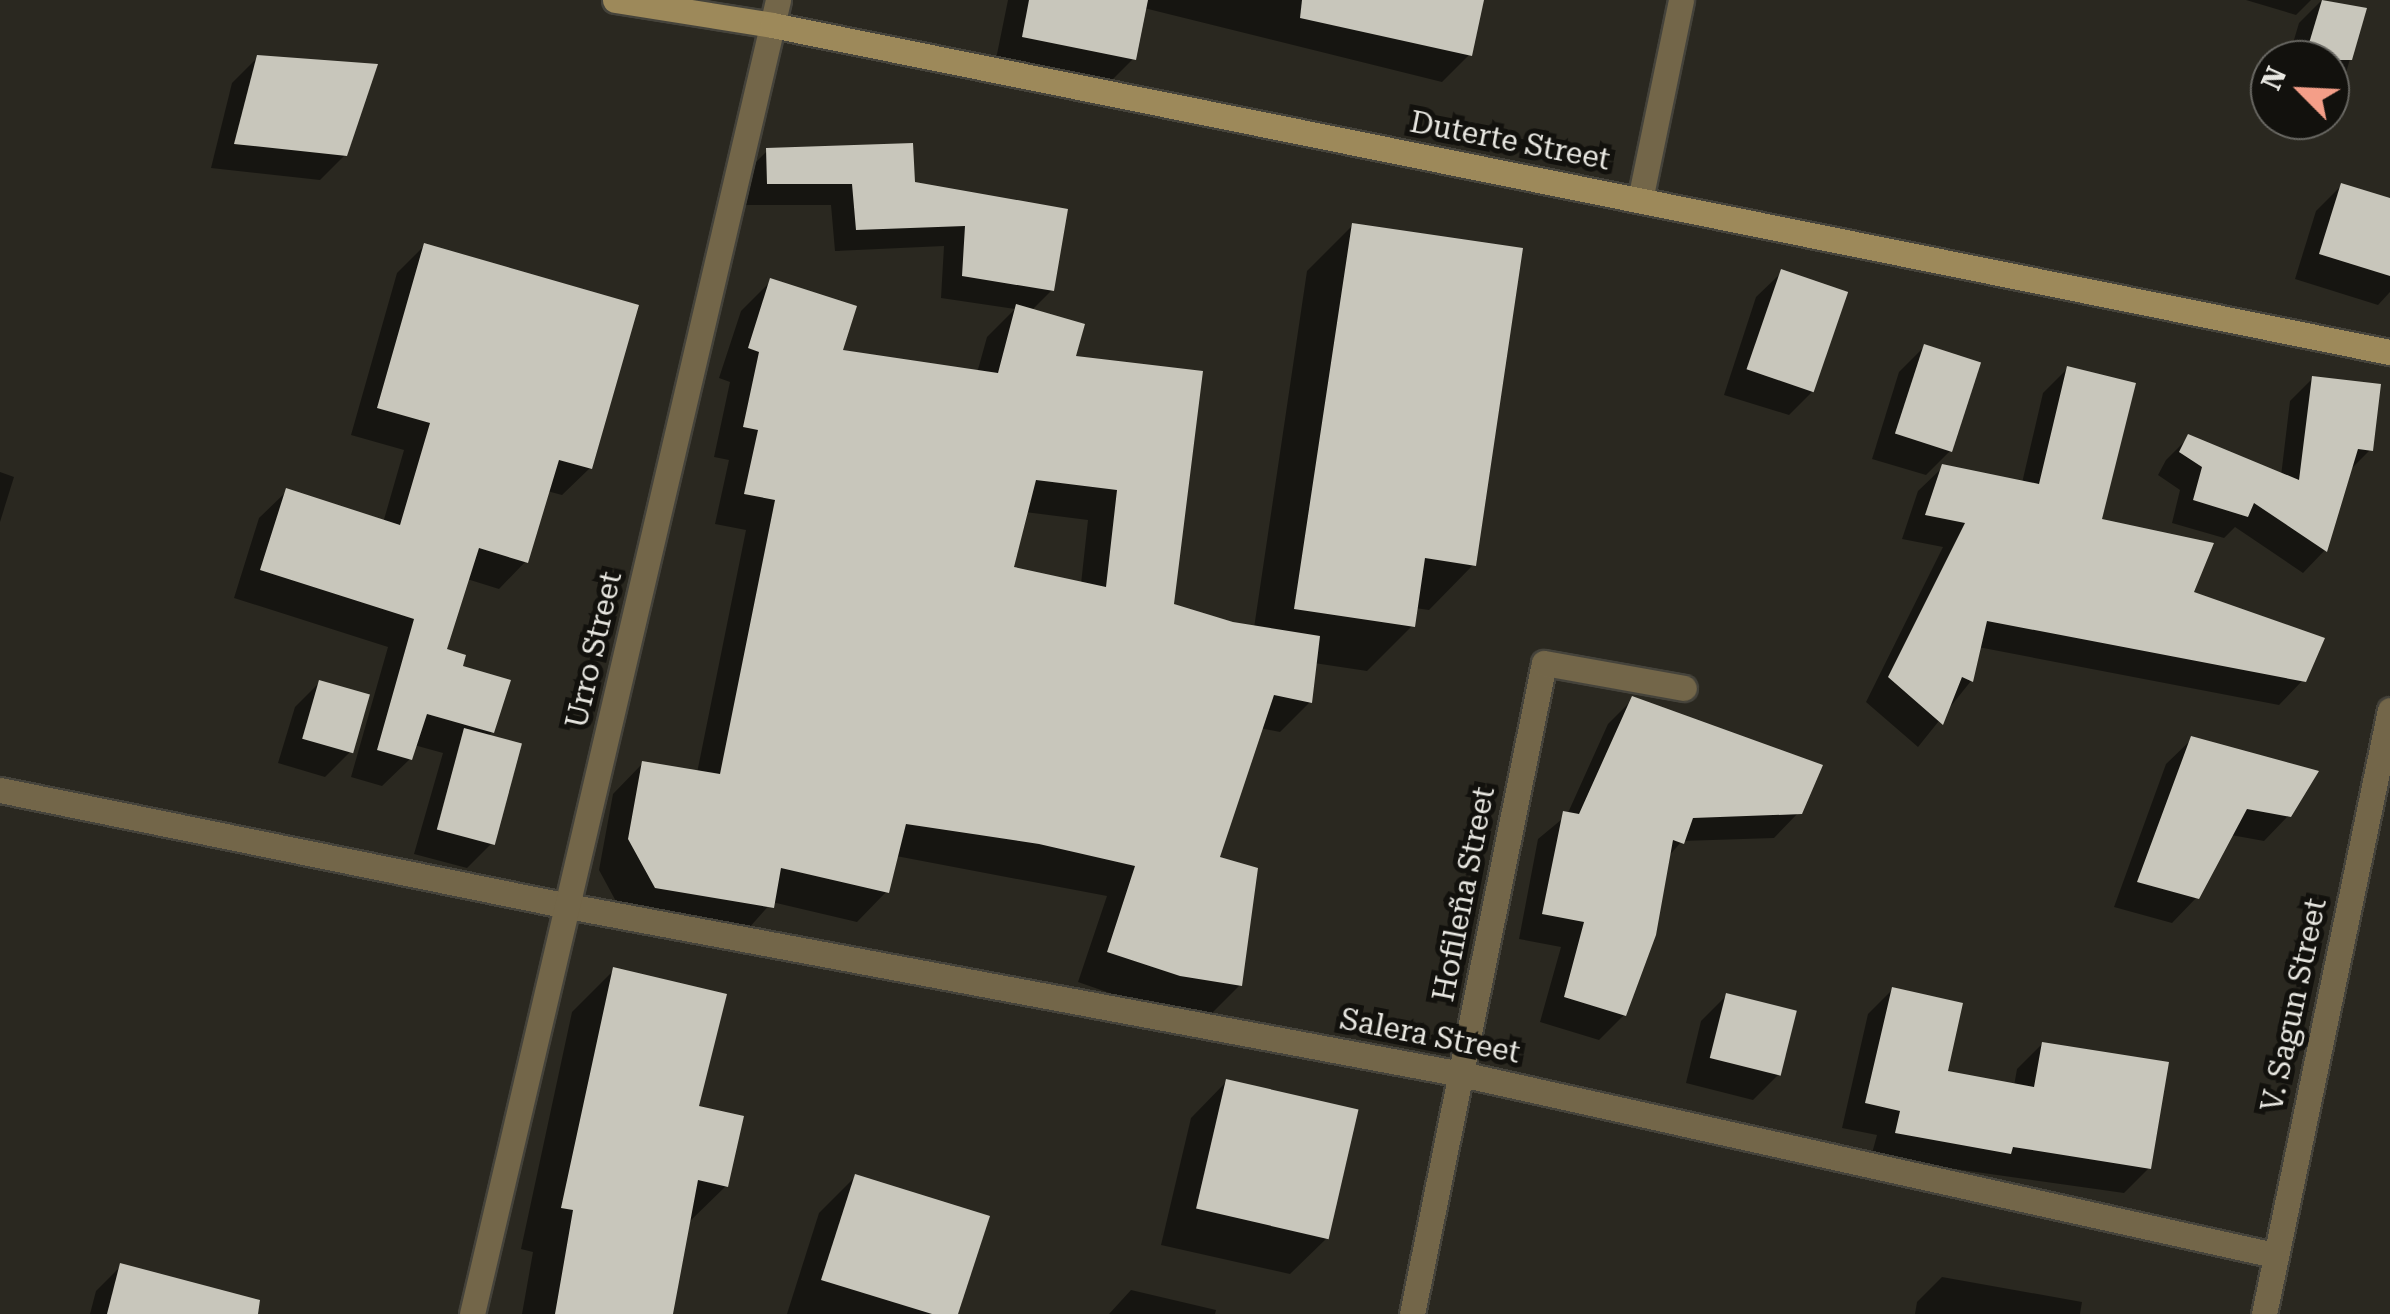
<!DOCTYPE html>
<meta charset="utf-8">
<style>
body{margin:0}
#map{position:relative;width:2390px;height:1314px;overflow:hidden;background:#2a2820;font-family:"Roboto Serif",serif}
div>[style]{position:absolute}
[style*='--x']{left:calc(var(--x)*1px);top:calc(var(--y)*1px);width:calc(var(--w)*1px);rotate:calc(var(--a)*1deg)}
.shadow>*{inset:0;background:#0007}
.building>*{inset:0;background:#c8c6bb;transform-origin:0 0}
.roads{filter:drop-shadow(2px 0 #45433b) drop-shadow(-2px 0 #45433b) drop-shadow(0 2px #45433b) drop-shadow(0 -2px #45433b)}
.minor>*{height:25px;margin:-12.5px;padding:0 12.5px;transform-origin:12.5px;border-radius:12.5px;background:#736649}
.tertiary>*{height:25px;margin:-12.5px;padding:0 12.5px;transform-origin:12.5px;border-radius:12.5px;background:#736649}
.secondary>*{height:25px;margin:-12.5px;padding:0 12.5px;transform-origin:12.5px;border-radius:12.5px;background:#9d895a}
span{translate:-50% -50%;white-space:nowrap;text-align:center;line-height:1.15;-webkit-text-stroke:10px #12110d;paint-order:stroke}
.street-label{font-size:30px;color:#e8e7e1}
.north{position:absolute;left:2250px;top:40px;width:100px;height:100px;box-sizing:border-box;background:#12110d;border:2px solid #686762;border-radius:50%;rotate:294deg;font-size:28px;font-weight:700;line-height:40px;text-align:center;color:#e8e7e1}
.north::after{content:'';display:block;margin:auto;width:35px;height:45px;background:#f49e88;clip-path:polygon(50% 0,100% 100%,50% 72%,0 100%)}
</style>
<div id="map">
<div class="shadow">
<div style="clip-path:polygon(1008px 0,1481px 0,1469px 55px,1442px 82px,1144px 8px,1134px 58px,1106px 86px,995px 64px)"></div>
<div style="clip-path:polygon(2246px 0,2311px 0,2296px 15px)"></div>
<div style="clip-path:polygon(2322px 0,2364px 9px,2344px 80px,2330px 94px,2330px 60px,2288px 60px,2299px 23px)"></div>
<div style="clip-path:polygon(258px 57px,345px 155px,320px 180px,211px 168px,232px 83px)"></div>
<div style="clip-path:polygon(evenodd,767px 151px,912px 185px,1052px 290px,1031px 311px,1073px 358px,1172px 606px,1254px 628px,1307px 271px,1352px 226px,1474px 564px,1429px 610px,1415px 608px,1413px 625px,1367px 671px,1314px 663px,1310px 702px,1280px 732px,1260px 728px,1217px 858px,1240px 985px,1210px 1015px,1144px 1005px,1078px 982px,1107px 896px,896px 856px,887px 891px,857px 922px,772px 902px,741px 937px,625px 918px,599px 870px,613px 794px,643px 763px,697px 773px,746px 530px,715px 524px,729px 460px,714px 457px,730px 382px,719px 378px,741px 311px,771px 281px,840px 352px,977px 373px,987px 337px,1015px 309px,941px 298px,944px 246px,835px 251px,831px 205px,746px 205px,745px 173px,767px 151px,1025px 512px,1088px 520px,1081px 584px,1010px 568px,1025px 512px)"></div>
<div style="clip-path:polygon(2341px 186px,2390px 201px,2390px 292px,2378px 305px,2295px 279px,2316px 211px)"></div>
<div style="clip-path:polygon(424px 246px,590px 468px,562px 495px,547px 491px,526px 561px,499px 589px,467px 579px,444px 651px,460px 668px,492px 732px,487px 737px,492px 843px,467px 868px,414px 854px,443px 753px,414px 745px,410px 759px,382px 786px,351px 777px,388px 647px,234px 598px,259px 518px,287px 491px,383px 523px,404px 450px,351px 435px,397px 273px)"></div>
<div style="clip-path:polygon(1782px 272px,1814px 390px,1789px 415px,1724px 395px,1756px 297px)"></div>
<div style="clip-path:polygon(1924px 347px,1951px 450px,1926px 475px,1872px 459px,1899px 372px)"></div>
<div style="clip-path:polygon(2067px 369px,2099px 521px,2303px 680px,2279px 705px,1978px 647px,1971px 681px,1918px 747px,1866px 702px,1943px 547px,1902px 539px,1918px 491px,1943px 467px,2022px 483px,2043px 393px)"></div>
<div style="clip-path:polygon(2313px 378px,2371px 449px,2349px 471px,2325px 550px,2303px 573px,2235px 527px,2224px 538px,2172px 523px,2180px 490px,2158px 475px,2166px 460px,2189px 437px,2281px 476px,2290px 401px)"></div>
<div style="clip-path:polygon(0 472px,14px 477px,0 522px)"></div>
<div style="clip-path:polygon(320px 682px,350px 752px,325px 777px,278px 763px,295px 707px)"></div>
<div style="clip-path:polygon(1633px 699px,1799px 812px,1774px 838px,1682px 841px,1668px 857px,1624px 1015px,1599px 1040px,1540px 1022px,1561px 947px,1519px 939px,1538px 839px,1567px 815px,1608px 724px)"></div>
<div style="clip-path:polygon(2192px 739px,2289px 815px,2264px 841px,2231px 835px,2197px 897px,2172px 923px,2114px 907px,2166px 764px)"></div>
<div style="clip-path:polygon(614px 970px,696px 1107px,726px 1186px,687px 1224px,671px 1314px,522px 1314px,533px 1252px,521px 1249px,572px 1012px)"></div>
<div style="clip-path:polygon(1893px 989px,1945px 1073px,2014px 1086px,2017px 1069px,2042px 1044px,2149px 1168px,2124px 1193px,1871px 1157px,1877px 1135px,1842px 1128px,1868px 1014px)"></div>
<div style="clip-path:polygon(1726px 996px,1778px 1075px,1753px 1100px,1686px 1083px,1701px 1021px)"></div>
<div style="clip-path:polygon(1227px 1081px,1327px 1238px,1290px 1274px,1161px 1245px,1191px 1118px)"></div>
<div style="clip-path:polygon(855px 1177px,956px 1314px,787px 1314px,819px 1213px)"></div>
<div style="clip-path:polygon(121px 1266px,225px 1314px,90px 1314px,96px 1291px)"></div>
<div style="clip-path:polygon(1942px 1277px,2082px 1302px,2080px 1314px,1915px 1314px,1917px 1302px)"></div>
<div style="clip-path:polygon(1131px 1290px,1216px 1310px,1215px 1314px,1109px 1314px)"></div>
</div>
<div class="building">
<div style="clip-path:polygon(1029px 0,1148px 0,1136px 60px,1022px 37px)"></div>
<div style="clip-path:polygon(1302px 0,1484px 0,1472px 56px,1300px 18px)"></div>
<div style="clip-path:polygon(2322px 0,2367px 8px,2352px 60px,2304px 60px)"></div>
<div style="clip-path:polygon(257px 55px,378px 64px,347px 156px,234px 144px)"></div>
<div style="clip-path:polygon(913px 143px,915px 182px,1068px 209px,1054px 291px,962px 276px,965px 226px,856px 230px,852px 184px,767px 184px,766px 148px)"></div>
<div style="clip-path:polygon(2341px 183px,2390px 198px,2390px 276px,2319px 254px)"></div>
<div style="clip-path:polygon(1352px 223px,1523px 248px,1476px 566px,1425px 558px,1415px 627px,1294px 609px)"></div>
<div style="clip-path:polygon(424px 243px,639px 305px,592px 469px,559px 460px,528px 563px,479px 548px,447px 649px,466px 655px,463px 666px,511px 680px,494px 733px,427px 714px,412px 760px,377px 750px,414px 619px,260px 570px,286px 488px,400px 525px,430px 423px,377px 408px)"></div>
<div style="left:1781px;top:269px;width:71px;height:106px;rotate:19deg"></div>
<div style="clip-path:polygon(evenodd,770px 278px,857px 306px,843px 350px,998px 373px,1016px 304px,1085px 324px,1076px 356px,1203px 371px,1174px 604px,1233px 622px,1320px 636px,1312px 703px,1274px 695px,1220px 857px,1258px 868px,1242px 986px,1180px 976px,1107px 952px,1135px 866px,1039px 844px,906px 824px,889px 893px,781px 868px,774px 908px,655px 888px,628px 839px,642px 761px,720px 774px,775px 500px,744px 494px,758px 430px,743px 427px,759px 352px,748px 348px,770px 278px,1036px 480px,1117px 490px,1106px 587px,1014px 567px,1036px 480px)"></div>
<div style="left:1924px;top:344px;width:60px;height:94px;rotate:18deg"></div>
<div style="clip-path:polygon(2067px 366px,2136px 383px,2102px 519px,2214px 543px,2194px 592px,2325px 638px,2306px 682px,1987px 621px,1973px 682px,1962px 677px,1943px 725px,1888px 677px,1965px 523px,1925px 515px,1942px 464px,2039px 484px)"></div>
<div style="clip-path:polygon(2312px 376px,2381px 384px,2373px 451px,2358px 449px,2327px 552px,2254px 503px,2248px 517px,2193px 500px,2202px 467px,2179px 452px,2188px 434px,2299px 480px)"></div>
<div style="left:319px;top:680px;width:53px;height:61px;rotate:16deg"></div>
<div style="clip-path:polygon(1632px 696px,1823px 765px,1802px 814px,1693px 818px,1684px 844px,1673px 840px,1656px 935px,1626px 1016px,1564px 997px,1584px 922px,1542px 914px,1563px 811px,1579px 814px)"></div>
<div style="left:464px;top:728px;width:60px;height:105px;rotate:15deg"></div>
<div style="clip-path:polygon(2191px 736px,2319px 771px,2291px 817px,2247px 809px,2199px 899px,2137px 882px)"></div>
<div style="clip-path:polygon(613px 967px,727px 994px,699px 1106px,744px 1116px,728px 1187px,698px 1180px,673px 1314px,555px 1314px,573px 1210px,561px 1208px)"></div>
<div style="clip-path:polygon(1892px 987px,1963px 1003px,1948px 1071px,2034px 1087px,2042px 1042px,2169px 1062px,2151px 1169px,2013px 1147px,2011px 1154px,1895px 1133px,1900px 1111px,1865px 1103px)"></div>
<div style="left:1726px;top:993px;width:73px;height:67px;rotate:14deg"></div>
<div style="left:1226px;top:1079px;width:136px;height:133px;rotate:13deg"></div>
<div style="clip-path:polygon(855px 1174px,990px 1216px,958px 1314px,932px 1314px,821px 1280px)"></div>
<div style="clip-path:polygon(120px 1263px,260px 1300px,258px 1314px,107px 1314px)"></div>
</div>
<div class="roads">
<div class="minor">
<div style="--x:1640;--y:200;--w:204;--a:-78.4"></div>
<div style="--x:0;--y:790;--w:580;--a:11.54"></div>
<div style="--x:568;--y:906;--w:909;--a:10.65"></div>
<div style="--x:1461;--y:1074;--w:833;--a:12.55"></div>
<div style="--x:1412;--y:1314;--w:664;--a:-78.54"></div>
<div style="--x:1544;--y:663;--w:142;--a:10.1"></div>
<div style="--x:2264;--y:1314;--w:617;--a:-78.22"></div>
</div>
<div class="tertiary">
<div style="--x:472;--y:1314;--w:1349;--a:-76.89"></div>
</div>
<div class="secondary">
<div style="--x:615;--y:0;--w:159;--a:9"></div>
<div style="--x:772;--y:25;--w:1651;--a:11.43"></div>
</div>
</div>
<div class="street-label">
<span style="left:1510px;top:141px;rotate:11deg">Duterte Street</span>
<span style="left:594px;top:650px;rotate:-77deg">Urro Street</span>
<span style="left:1464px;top:894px;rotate:-79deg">Hofileña Street</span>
<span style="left:2294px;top:1005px;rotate:-78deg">V. Sagun Street</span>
<span style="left:1430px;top:1036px;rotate:11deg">Salera Street</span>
</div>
<div class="north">N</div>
</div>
